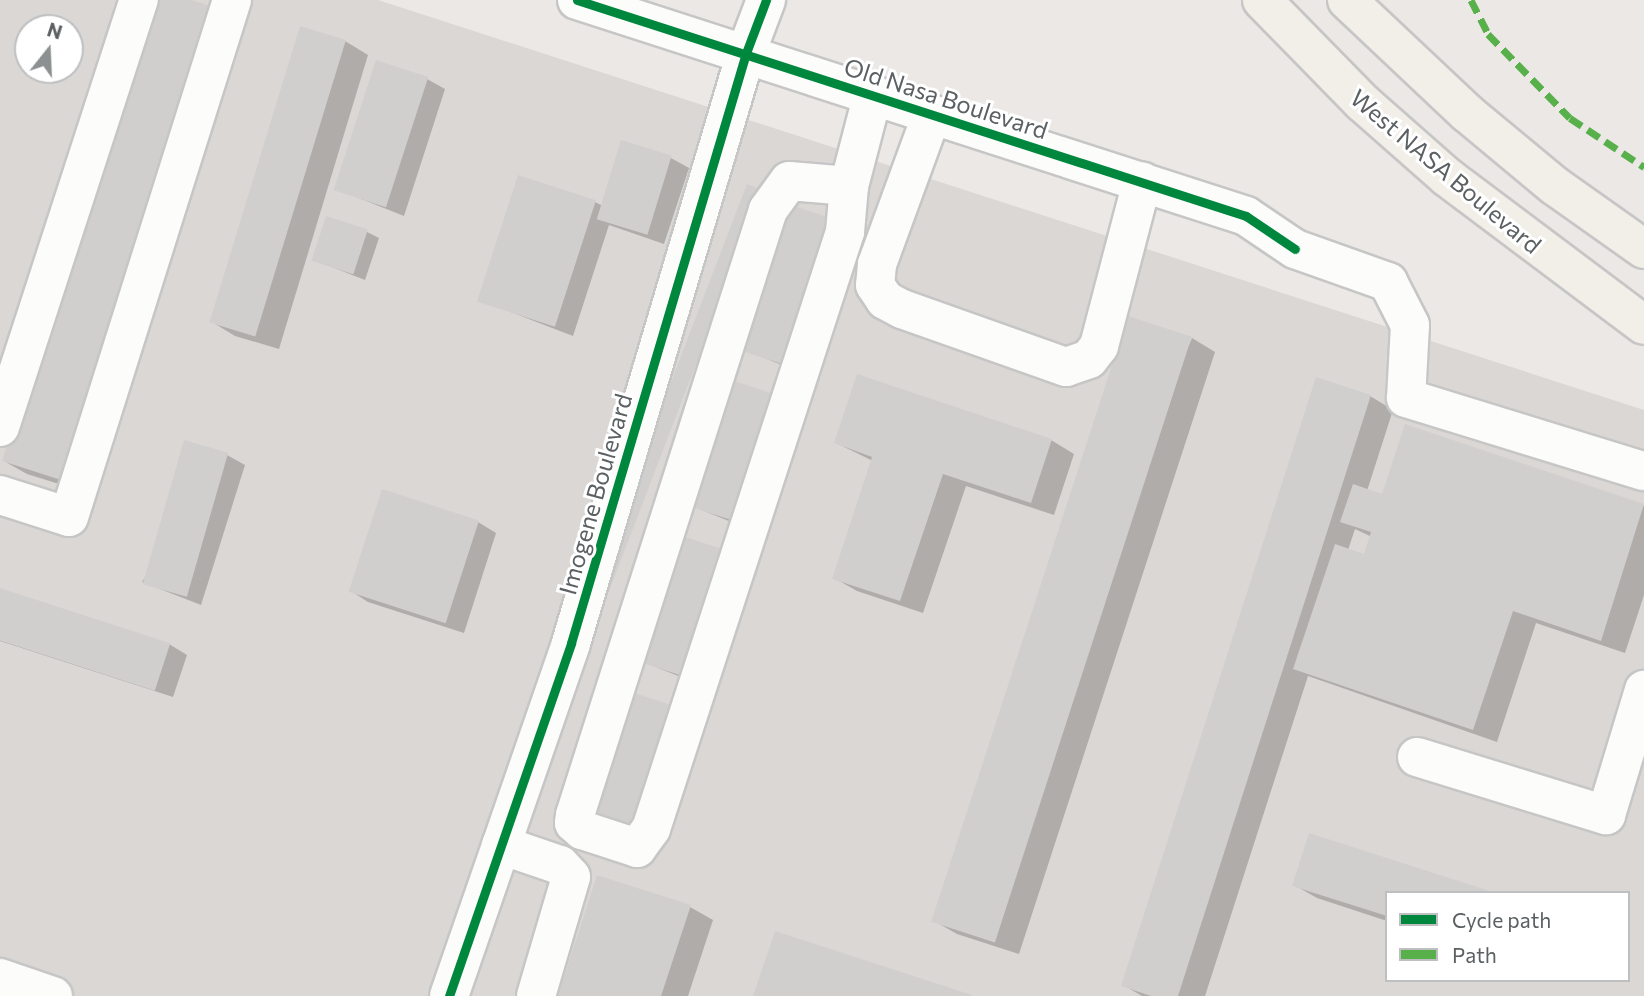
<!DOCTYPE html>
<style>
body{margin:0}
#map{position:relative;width:1644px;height:996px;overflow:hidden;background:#ebe8e5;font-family:Commissioner,sans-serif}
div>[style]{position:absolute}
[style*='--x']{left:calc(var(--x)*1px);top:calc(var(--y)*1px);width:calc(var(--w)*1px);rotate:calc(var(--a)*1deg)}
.industrial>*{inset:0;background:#dbd7d5}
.shadow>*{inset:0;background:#0003}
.building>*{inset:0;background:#d1cfce;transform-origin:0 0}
.roads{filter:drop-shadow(2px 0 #c7c6c6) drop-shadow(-2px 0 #c7c6c6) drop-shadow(0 2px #c7c6c6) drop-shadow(0 -2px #c7c6c6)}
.minor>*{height:38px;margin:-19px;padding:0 19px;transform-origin:19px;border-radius:19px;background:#fcfcfb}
.major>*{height:38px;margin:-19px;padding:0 19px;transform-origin:19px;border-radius:19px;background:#f2eee8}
.quiet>*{height:7px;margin-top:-3.5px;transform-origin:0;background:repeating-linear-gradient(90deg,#58b04a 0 14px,transparent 0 21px)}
.cycleway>*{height:9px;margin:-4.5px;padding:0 4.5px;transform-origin:4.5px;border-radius:4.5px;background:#00873e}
span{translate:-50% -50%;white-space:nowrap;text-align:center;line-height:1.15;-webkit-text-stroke:6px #fff;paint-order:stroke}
.street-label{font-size:24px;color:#5b6063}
.legend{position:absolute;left:1385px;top:891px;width:245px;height:91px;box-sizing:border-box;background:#fff;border:2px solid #bdbfc1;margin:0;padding:9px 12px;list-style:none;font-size:21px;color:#5b6063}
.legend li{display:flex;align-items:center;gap:14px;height:35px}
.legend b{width:35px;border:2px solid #bdbfc1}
.north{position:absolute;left:14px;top:14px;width:70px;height:70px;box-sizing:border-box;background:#fff;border:2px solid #bdbfc1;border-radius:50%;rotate:18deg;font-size:19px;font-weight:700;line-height:28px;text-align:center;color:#5b6063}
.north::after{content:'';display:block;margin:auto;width:24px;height:32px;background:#8d9090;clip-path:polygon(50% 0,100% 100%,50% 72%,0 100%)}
</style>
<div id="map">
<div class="industrial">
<div style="clip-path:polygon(evenodd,0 0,378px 0,1644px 410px,1644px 996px,0 996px,0 0,28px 28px,70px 28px,70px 70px,28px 70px,28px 28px,0 0,1387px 893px,1628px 893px,1628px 980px,1387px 980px,1387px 893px)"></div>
</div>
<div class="shadow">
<div style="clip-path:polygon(186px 0,88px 493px,27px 474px,4px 461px)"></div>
<div style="clip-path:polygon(345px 41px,368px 55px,279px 349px,235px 336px,212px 322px)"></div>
<div style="clip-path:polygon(427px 79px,445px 89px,404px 216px,336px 189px)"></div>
<div style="clip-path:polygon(671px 158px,689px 168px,664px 244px,609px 225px,573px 336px,479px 300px,595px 202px,601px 205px)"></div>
<div style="clip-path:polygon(830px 219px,802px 373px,742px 349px)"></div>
<div style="clip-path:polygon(367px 232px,379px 238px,365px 280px,314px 260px)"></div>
<div style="clip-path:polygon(1192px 338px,1215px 352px,1019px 954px,957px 934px,934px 921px)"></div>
<div style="clip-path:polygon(evenodd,1370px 396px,1393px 410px,1367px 491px,1383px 497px,1407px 426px,1644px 506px,1644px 595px,1625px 653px,1536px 623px,1497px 742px,1308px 676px,1205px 996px,1142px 996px,1123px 985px,1370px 396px,1355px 529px,1372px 537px,1365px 556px,1348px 550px,1355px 529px)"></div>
<div style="clip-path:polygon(791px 406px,751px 530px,692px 506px)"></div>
<div style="clip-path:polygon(1051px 440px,1074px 454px,1054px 515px,966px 486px,923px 613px,857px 591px,834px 578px,873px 461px,836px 443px)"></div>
<div style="clip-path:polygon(227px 455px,245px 465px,201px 605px,142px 582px)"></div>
<div style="clip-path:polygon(478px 522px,496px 533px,464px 633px,368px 602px,351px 591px)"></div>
<div style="clip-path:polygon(683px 538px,701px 685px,643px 662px)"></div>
<div style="clip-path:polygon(0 589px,169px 644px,187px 655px,173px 697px,0 641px)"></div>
<div style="clip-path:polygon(1294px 885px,1387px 893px,1387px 921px,1317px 898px)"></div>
<div style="clip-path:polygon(690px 907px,713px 920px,688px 996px,559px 996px)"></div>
</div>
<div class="building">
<div style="clip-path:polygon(152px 0,191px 0,217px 8px,64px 481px,2px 461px)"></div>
<div style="left:300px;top:26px;width:48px;height:310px;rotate:17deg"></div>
<div style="left:376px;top:60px;width:55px;height:137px;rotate:18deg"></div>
<div style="left:621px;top:140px;width:53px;height:83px;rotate:17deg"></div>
<div style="left:518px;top:175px;width:82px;height:133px;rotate:18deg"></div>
<div style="left:747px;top:184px;width:17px;height:652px;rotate:21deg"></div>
<div style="left:788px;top:204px;width:45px;height:154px;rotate:18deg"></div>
<div style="left:326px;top:216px;width:44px;height:47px;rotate:18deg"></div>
<div style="left:1128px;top:316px;width:67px;height:637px;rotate:18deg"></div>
<div style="clip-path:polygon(857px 374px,1052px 439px,1031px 503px,943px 474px,900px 601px,832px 579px,872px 457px,834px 443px)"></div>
<div style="clip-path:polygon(1316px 377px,1371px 395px,1178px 996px,1151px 996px,1121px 986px)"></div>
<div style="left:731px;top:380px;width:45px;height:133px;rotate:18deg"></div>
<div style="clip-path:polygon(1405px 424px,1644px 504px,1601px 641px,1513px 611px,1473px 730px,1293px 669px,1335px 544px,1364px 554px,1371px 532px,1340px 522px,1353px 484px,1382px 494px)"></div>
<div style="left:184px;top:440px;width:46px;height:150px;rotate:16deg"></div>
<div style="left:382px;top:489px;width:102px;height:108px;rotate:18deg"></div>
<div style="left:682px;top:536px;width:44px;height:133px;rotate:18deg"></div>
<div style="left:0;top:588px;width:179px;height:50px;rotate:18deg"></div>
<div style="left:631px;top:692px;width:44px;height:134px;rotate:18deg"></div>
<div style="clip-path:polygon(1309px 833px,1493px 892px,1493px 893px,1387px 893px,1387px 916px,1292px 886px)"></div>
<div style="clip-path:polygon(597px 875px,691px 905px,661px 996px,558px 996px)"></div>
<div style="clip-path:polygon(775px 931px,972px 995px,972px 996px,753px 996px)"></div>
</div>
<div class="roads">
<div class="minor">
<div style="--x:577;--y:0;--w:703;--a:17.89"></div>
<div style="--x:1246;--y:216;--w:59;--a:34"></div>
<div style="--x:1295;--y:249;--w:99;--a:19.5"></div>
<div style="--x:1388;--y:282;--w:48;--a:62.9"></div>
<div style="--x:1410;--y:325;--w:73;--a:93.1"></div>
<div style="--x:1406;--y:398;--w:249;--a:17.1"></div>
<div style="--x:932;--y:114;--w:160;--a:110.1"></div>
<div style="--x:877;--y:264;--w:21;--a:95"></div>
<div style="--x:875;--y:285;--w:18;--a:56"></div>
<div style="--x:885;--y:300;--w:19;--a:28"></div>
<div style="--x:902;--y:309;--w:174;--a:19.5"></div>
<div style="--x:1066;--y:367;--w:24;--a:-19"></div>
<div style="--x:1089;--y:359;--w:16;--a:-52"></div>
<div style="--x:1099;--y:346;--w:170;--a:-75.3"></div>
<div style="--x:849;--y:186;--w:60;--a:-175.2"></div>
<div style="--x:789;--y:181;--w:36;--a:126"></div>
<div style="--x:768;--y:210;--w:635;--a:107.69"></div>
<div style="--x:575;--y:815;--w:8;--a:97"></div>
<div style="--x:574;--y:823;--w:11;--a:41"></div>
<div style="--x:582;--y:830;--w:58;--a:18.1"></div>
<div style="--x:637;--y:848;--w:24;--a:-54"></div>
<div style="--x:651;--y:829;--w:628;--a:-72"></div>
<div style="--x:845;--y:232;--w:46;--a:-85"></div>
<div style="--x:849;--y:186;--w:95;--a:-75.4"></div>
<div style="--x:0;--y:427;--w:449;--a:-72"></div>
<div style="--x:0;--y:495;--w:72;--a:17.7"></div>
<div style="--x:69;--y:517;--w:542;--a:-72.5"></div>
<div style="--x:1417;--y:757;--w:198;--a:17.1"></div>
<div style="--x:1606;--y:815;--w:131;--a:-73.1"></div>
<div style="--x:501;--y:845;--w:62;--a:18.7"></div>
<div style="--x:560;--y:865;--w:16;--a:47"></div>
<div style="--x:571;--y:877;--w:124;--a:106.4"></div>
<div style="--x:0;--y:978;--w:56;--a:18.8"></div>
<div style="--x:449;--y:996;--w:373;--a:-70.9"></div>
<div style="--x:571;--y:643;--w:615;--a:-73.48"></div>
<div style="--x:746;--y:53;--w:57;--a:-69.3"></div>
</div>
<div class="major">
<div style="--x:1262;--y:0;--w:144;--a:45.6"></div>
<div style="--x:1363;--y:103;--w:112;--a:41.4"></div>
<div style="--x:1447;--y:177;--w:246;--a:36.9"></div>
<div style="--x:1347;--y:0;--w:165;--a:43.3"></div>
<div style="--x:1467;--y:113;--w:114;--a:39.7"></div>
<div style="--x:1555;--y:186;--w:109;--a:35.3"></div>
</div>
</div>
<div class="quiet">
<div style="--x:1471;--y:0;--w:38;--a:63"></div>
<div style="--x:1488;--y:34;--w:117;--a:45.7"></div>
<div style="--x:1570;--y:118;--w:89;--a:33.5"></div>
</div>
<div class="cycleway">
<div style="--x:577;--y:0;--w:703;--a:17.89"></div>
<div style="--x:1246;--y:216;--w:59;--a:34"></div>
<div style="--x:449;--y:996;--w:373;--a:-70.9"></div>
<div style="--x:571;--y:643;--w:615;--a:-73.48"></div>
<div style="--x:746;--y:53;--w:57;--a:-69.3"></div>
</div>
<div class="street-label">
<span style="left:946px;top:98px;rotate:18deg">Old Nasa Boulevard</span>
<span style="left:1446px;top:171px;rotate:40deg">West NASA Boulevard</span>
<span style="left:595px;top:494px;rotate:-74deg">Imogene Boulevard</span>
</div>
<ul class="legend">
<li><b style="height:9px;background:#00873e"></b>Cycle path</li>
<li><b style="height:9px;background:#58b04a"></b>Path</li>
</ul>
<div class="north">N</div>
</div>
